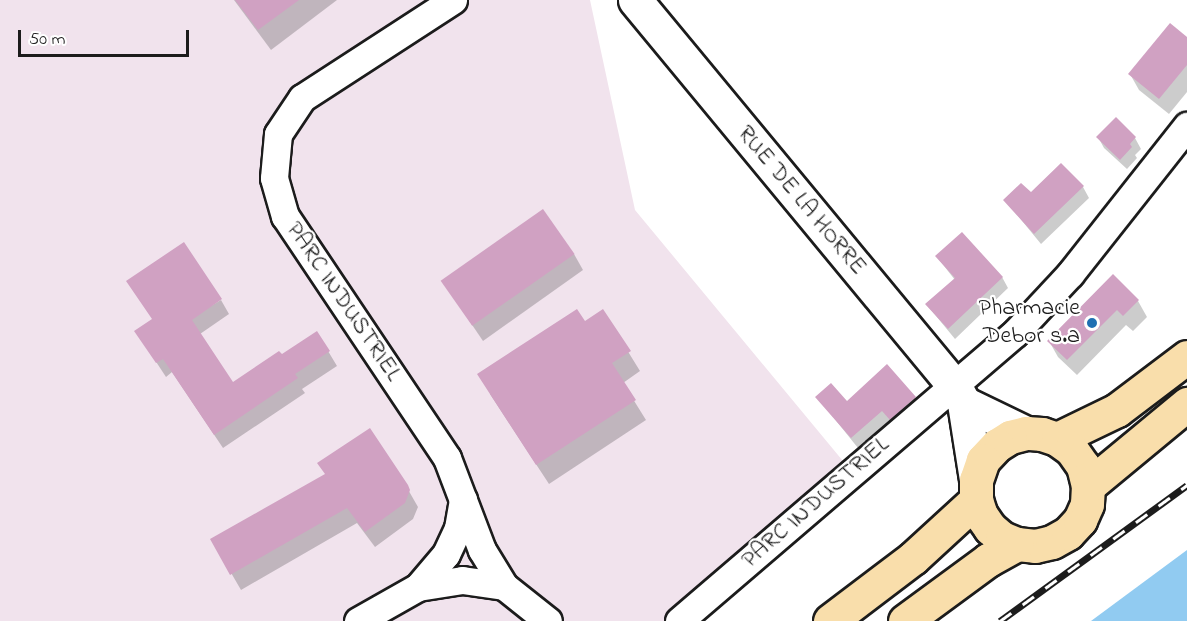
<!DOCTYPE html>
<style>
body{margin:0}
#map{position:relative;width:1187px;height:621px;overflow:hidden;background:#fff;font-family:"Indie Flower",sans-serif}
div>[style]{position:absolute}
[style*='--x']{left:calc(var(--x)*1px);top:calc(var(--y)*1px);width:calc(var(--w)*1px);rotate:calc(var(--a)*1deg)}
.built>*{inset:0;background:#f1e3ed}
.water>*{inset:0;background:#91cbf1}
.shadow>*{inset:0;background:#0003}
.building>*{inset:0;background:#d0a1c2;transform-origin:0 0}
.roads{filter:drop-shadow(2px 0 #1c1c1c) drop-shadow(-2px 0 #1c1c1c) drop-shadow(0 2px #1c1c1c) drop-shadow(0 -2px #1c1c1c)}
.minor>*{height:27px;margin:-13.5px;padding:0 13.5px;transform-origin:13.5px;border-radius:13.5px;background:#fff}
.tertiary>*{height:33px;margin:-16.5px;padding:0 16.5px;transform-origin:16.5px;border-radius:16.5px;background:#fff}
.trunk>*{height:33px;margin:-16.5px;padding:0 16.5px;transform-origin:16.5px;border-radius:16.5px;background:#f9deab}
.rail>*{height:7px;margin-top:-3.5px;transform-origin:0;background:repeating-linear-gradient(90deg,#fff 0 14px,#1c1c1c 0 28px);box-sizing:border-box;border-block:2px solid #1c1c1c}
.dots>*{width:16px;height:16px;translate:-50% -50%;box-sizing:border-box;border:3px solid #fff;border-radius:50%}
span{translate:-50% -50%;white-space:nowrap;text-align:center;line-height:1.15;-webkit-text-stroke:4.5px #fff;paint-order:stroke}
.street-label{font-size:24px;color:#1c1c1c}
.poi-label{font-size:24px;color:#1c1c1c}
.right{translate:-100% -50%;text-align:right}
.scale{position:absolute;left:18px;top:30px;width:171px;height:27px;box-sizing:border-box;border:3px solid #1c1c1c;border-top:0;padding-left:8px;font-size:18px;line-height:21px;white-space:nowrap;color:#1c1c1c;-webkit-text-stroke:4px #fff;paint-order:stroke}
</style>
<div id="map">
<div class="built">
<div style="clip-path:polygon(0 0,590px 0,635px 210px,862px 484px,700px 621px,0 621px)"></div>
</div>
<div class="water">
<div style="clip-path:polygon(1187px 550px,1187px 621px,1091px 621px)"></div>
</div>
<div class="shadow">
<div style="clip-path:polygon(234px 0,337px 0,271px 50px)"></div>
<div style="clip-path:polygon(1187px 39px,1187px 92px,1169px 114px,1139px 90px,1130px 74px)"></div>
<div style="clip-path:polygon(1098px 137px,1135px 138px,1141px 149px,1135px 155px,1137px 158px,1127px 169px,1104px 148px)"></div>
<div style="clip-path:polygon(1061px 165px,1083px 187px,1089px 198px,1041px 244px,1005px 200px,1031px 194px)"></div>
<div style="clip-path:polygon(574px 254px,583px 270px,483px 341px,443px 282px)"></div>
<div style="clip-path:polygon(937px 257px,1002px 277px,1008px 288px,955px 339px,927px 305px,955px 280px)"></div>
<div style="clip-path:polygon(1113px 276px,1138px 301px,1147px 317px,1133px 331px,1126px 325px,1077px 375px,1058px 357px,1049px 341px)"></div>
<div style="clip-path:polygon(221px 300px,229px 314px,200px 334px,233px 384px,281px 356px,328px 351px,337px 366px,302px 389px,305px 393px,223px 448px,172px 372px,166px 377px,145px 345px)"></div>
<div style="clip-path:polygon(603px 311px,640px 371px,623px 383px,646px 420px,549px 484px,490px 394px)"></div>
<div style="clip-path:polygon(817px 397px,847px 403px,915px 398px,921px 409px,897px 429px,889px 421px,858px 448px)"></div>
<div style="clip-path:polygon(326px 475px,406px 486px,418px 507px,413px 519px,375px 547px,357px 523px,241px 590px,212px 540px)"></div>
</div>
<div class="building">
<div style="clip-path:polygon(235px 0,299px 0,258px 30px)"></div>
<div style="clip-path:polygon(1170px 23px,1187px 37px,1187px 65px,1159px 99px,1128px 74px)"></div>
<div style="clip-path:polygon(1116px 117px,1136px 137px,1130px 144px,1132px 147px,1120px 160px,1096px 137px)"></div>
<div style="clip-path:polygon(1061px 163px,1084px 186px,1034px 234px,1003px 200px,1021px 183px,1031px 192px)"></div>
<div style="left:543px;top:209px;width:55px;height:125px;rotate:55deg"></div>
<div style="clip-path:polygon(962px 232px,1003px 277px,948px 329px,925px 304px,955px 278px,935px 256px)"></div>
<div style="clip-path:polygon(184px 242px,222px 299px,192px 320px,233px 382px,279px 351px,282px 354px,317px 331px,330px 351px,295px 374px,298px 378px,214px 435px,163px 359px,156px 363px,134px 331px,152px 319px,126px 281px)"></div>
<div style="clip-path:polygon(1113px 274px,1139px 300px,1123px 316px,1117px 310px,1067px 360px,1047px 341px)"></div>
<div style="clip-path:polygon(577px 309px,585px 321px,603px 309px,631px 351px,612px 363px,636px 400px,536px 465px,477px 374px)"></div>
<div style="clip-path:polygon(887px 364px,916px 397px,890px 420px,882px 411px,851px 438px,815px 397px,831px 383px,847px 401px)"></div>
<div style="clip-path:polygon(370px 428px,408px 485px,410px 490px,405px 503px,365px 532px,347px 508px,230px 575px,210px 539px,325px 474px,317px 463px)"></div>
</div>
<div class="roads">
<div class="minor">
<div style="--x:453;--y:0;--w:180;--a:147"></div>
<div style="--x:302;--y:98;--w:43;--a:123.7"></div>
<div style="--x:278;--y:134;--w:44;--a:95.2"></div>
<div style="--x:274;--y:178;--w:40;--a:74"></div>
<div style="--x:285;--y:216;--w:291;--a:56.2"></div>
<div style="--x:447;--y:458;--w:98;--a:69.2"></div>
<div style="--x:482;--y:550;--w:42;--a:58.6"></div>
<div style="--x:504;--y:586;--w:56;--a:38.5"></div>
<div style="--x:418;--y:587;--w:45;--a:-9"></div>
<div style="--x:462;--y:580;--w:42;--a:8.1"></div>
<div style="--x:358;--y:621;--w:69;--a:-29.5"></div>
<div style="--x:418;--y:587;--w:43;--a:-49.7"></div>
<div style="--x:446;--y:554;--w:29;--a:-65"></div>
<div style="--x:458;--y:528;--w:29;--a:-80"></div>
<div style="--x:679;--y:621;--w:443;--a:-40.6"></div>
<div style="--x:1015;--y:333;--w:81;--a:-47"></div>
<div style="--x:1070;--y:274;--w:189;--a:-51.7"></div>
</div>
<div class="tertiary">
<div style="--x:635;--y:0;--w:500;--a:50.4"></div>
<div style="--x:954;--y:385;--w:21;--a:61"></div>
<div style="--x:964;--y:403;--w:78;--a:81.1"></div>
<div style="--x:964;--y:403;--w:69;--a:25.8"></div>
</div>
<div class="trunk">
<div style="--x:1057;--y:439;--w:67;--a:-25.8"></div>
<div style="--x:1117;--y:410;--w:88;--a:-37.1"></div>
<div style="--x:1088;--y:486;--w:21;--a:-104"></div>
<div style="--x:1083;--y:466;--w:19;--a:-125"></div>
<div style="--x:1072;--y:450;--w:19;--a:-144"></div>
<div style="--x:1057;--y:439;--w:16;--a:-162"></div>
<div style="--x:1042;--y:434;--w:16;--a:-176"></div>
<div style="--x:1026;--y:433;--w:16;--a:166"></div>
<div style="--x:1010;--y:437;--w:15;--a:148"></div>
<div style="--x:997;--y:445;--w:21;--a:133"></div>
<div style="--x:983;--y:460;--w:21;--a:109"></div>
<div style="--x:976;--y:480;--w:20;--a:90"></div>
<div style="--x:976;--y:500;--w:16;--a:72"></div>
<div style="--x:981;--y:515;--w:16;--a:55"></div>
<div style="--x:990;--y:528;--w:16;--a:40"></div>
<div style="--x:1002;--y:538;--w:16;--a:22"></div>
<div style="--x:1017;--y:544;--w:18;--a:6"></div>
<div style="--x:1035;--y:546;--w:17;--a:-13"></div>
<div style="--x:1052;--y:542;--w:18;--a:-29"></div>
<div style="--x:1068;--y:533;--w:18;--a:-47"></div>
<div style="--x:1080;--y:520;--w:17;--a:-66"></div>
<div style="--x:1087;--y:504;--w:18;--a:-87"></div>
<div style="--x:1088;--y:486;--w:129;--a:-39.6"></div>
<div style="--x:830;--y:621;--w:104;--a:-37.2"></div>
<div style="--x:913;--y:558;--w:86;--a:-42.6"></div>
<div style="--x:905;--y:621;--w:103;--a:-36.3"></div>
<div style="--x:988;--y:560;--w:33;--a:-29"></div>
</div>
</div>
<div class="rail">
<div style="--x:1000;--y:621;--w:231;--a:-36"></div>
</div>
<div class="dots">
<div style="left:1092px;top:323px;background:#1f6fb2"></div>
</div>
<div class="street-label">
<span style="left:801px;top:201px;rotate:50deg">RUE DE LA HORRE</span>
<span style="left:343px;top:302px;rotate:56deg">PARC INDUSTRIEL</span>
<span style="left:816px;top:503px;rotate:-41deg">PARC INDUSTRIEL</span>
</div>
<div class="poi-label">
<span class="right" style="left:1080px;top:323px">Pharmacie<br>Debor s.a</span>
</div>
<div class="scale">50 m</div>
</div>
